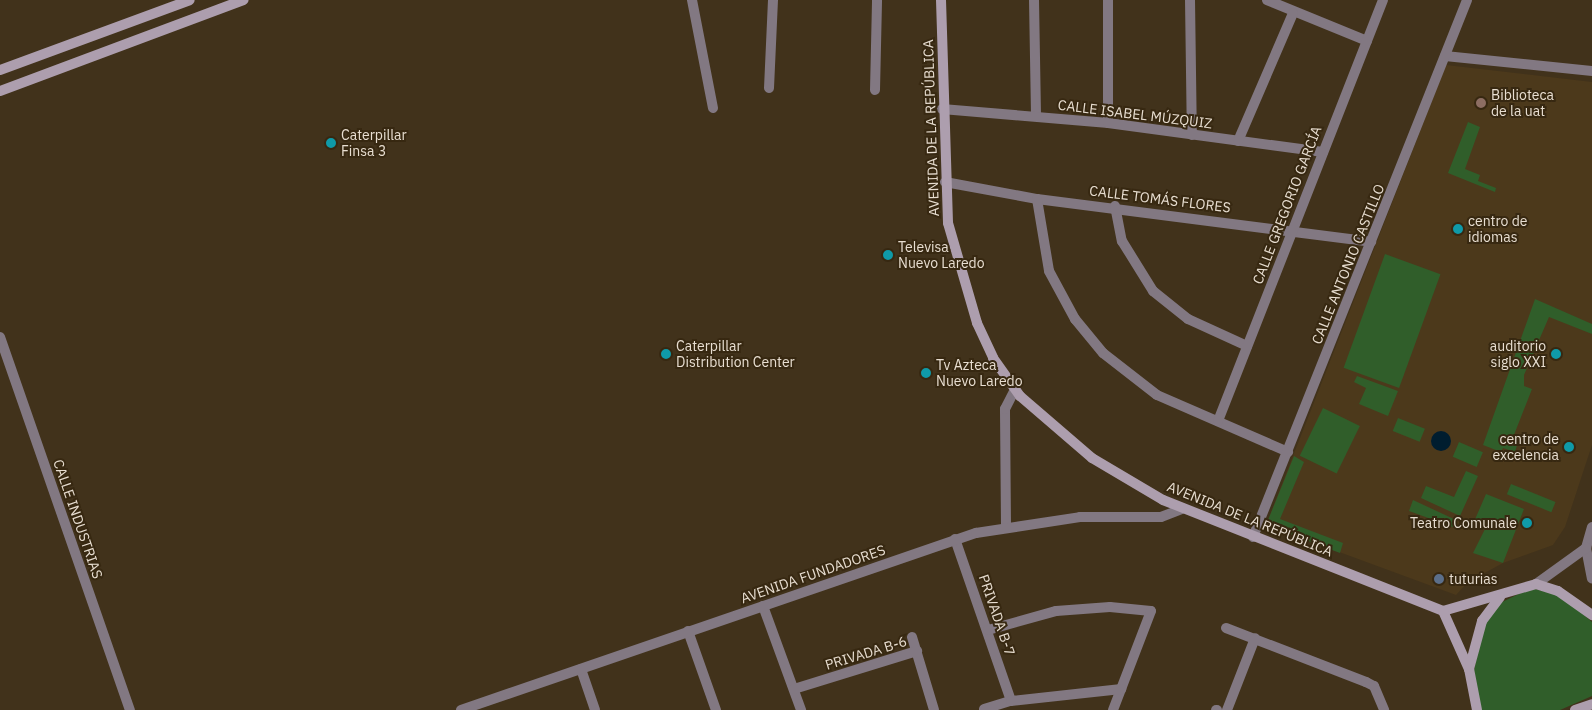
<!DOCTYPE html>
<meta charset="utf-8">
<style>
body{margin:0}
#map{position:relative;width:1592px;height:710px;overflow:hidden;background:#41321b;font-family:"IBM Plex Sans",sans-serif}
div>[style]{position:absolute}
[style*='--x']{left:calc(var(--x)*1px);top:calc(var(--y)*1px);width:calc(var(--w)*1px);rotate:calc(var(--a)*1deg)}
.built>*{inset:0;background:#4c391b}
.green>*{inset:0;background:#305e2a;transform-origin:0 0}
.water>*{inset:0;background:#001d2f}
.round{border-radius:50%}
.minor>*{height:10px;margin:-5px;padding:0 5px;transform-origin:5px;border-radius:5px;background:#827882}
.tertiary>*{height:10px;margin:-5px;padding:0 5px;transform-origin:5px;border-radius:5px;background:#827882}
.secondary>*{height:10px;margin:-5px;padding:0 5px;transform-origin:5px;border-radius:5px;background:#ad9eae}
.dots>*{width:14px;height:14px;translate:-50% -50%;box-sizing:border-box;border:2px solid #372811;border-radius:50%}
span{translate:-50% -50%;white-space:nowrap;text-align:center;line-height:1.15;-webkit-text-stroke:4px #372811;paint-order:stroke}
.poi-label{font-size:14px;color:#e8ded1}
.left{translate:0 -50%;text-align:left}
.right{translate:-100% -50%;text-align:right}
.street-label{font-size:14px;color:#e8ded1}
</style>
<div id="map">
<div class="built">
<div style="clip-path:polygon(1446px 65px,1592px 82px,1592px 445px,1565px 527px,1553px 545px,1503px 563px,1468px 582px,1456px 595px,1266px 525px)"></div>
</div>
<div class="green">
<div style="clip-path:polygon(1468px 122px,1480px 127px,1465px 169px,1480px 175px,1478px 181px,1496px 188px,1495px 192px,1448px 173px)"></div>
<div style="left:1385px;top:254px;width:59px;height:121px;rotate:20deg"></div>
<div style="clip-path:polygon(1535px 299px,1592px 324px,1592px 334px,1549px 317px,1524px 375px,1524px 386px,1532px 389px,1512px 440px,1518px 442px,1515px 452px,1503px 448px,1501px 452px,1483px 445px)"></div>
<div style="clip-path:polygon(1357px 376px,1398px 391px,1388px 416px,1359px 404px,1366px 388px,1354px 382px)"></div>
<div style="left:1323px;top:408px;width:41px;height:53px;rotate:26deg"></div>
<div style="left:1398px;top:418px;width:29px;height:14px;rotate:22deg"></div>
<div style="left:1459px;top:442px;width:26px;height:16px;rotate:23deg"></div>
<div style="clip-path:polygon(1294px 456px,1304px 462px,1280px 519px,1343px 543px,1340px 553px,1266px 525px)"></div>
<div style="clip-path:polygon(1466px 471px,1478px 476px,1460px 516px,1421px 498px,1426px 486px,1454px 497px)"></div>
<div style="left:1511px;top:484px;width:48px;height:11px;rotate:22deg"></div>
<div style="clip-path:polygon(1486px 494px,1524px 509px,1503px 563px,1473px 553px,1485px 529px,1473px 524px)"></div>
<div style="clip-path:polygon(1413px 500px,1456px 520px,1453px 527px,1409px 511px)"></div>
<div style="clip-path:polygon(1531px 588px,1562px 596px,1592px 622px,1592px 696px,1560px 710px,1480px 710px,1474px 670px,1486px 618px,1500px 603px)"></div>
</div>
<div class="water">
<div class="round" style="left:1431px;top:431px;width:20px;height:20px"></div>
</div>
<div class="minor">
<div style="--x:692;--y:0;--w:110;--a:79"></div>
<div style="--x:1034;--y:0;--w:115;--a:89"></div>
<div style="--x:1108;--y:0;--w:123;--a:90"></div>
<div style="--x:1190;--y:0;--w:135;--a:89.2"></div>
<div style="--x:1267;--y:0;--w:108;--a:22.3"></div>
<div style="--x:1445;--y:56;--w:148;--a:5.8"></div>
<div style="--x:769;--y:88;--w:88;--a:-87.4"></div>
<div style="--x:875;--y:90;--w:90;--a:-88.7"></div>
<div style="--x:942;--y:109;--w:167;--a:4.8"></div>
<div style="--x:1108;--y:123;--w:217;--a:7.7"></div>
<div style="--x:1238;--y:141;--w:139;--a:-66.7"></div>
<div style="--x:945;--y:182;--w:94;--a:10.5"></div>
<div style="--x:1037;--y:199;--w:337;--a:7.3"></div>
<div style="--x:1037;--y:199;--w:73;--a:80.5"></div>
<div style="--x:1049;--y:271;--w:55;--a:61.6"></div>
<div style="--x:1075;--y:319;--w:44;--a:50.5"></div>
<div style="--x:1103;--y:353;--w:68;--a:37.9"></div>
<div style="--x:1157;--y:395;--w:143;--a:23.5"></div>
<div style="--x:1115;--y:206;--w:36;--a:79"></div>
<div style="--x:1122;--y:241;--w:59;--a:58.2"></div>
<div style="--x:1153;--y:291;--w:45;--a:38.7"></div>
<div style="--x:1188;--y:319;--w:65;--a:24.6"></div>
<div style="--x:1218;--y:421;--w:452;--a:-68.6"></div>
<div style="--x:1253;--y:537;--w:578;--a:-68.27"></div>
<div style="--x:955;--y:539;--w:171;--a:70.9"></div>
<div style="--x:763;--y:606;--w:111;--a:69.9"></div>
<div style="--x:1226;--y:628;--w:150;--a:21.1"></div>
<div style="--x:1366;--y:682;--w:9;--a:27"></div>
<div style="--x:1374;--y:686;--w:26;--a:67"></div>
<div style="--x:988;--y:630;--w:71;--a:-15.6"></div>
<div style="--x:1056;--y:611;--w:54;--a:-4.2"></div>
<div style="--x:1110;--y:607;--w:41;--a:5.6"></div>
<div style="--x:1151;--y:611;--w:106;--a:111"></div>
<div style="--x:688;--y:631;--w:84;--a:70.5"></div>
<div style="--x:912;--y:637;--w:76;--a:73.2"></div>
<div style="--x:581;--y:669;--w:43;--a:71.1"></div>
<div style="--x:794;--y:689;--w:129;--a:-17.2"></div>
<div style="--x:984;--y:709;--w:28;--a:-17"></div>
<div style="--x:1011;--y:701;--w:111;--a:-6.2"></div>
<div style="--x:1216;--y:710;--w:1;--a:0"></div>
<div style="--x:1227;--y:710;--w:77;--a:-68.7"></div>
</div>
<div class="tertiary">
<div style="--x:0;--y:337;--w:395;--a:70.8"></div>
<div style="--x:1006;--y:526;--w:117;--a:-90.5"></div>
<div style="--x:1005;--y:409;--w:22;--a:-63"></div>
<div style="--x:1592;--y:527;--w:22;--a:106"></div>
<div style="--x:1586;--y:548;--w:31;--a:79"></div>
<div style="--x:1536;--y:584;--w:62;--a:-35.8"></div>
<div style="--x:461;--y:710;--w:545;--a:-18.97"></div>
<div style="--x:976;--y:533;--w:105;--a:-8.7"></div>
<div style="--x:1080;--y:517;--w:81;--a:0"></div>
<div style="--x:1161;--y:517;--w:22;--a:-21"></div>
</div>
<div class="secondary">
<div style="--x:941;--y:0;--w:223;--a:88.2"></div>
<div style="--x:948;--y:223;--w:104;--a:73.8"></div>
<div style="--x:977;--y:323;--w:38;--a:65"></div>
<div style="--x:993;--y:358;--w:47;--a:54.6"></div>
<div style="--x:1020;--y:396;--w:95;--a:40.7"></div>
<div style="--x:1092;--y:458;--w:82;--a:30.6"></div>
<div style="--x:1163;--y:500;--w:301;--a:21.6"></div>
<div style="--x:0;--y:70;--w:202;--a:-20.2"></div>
<div style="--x:0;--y:91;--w:260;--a:-20.5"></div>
<div style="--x:1443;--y:611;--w:97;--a:-16.2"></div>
<div style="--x:1536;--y:584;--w:23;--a:18"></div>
<div style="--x:1558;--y:591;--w:42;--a:35.2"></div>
<div style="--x:1443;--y:611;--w:64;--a:65.9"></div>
<div style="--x:1477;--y:710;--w:42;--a:-101"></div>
<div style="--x:1469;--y:669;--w:50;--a:-74.8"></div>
<div style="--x:1482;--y:621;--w:30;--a:-53"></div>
<div style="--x:1575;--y:710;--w:18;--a:-19"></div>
</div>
<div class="dots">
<div style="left:1481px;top:103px;background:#8d6e63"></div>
<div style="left:331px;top:143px;background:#0f9aa8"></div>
<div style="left:1458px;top:229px;background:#0f9aa8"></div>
<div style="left:888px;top:255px;background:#0f9aa8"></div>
<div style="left:666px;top:354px;background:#0f9aa8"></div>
<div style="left:1556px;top:354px;background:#0f9aa8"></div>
<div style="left:926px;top:373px;background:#0f9aa8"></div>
<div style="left:1569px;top:447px;background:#0f9aa8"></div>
<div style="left:1527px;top:523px;background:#0f9aa8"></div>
<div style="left:1439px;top:579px;background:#5c6f8a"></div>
</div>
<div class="poi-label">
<span class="left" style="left:1491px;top:103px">Biblioteca<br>de la uat</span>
<span class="left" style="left:341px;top:143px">Caterpillar<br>Finsa 3</span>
<span class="left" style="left:1468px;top:229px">centro de<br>idiomas</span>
<span class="left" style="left:898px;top:255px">Televisa<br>Nuevo Laredo</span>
<span class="left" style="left:676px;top:354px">Caterpillar<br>Distribution Center</span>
<span class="right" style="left:1546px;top:354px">auditorio<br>siglo XXI</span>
<span class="left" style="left:936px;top:373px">Tv Azteca<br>Nuevo Laredo</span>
<span class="right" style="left:1559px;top:447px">centro de<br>excelencia</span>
<span class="right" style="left:1517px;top:523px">Teatro Comunale</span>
<span class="left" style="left:1449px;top:579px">tuturias</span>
</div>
<div class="street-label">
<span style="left:1135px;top:114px;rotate:7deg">CALLE ISABEL MÚZQUIZ</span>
<span style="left:931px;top:128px;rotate:-92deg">AVENIDA DE LA REPÚBLICA</span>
<span style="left:1160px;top:199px;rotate:7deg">CALLE TOMÁS FLORES</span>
<span style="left:1287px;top:205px;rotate:-69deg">CALLE GREGORIO GARCÍA</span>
<span style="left:1348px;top:264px;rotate:-68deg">CALLE ANTONIO CASTILLO</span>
<span style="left:78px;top:519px;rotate:71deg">CALLE INDUSTRIAS</span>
<span style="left:1250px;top:519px;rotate:22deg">AVENIDA DE LA REPÚBLICA</span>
<span style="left:813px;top:574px;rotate:-19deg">AVENIDA FUNDADORES</span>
<span style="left:997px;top:615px;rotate:71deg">PRIVADA B-7</span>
<span style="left:866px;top:653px;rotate:-17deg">PRIVADA B-6</span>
</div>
</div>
